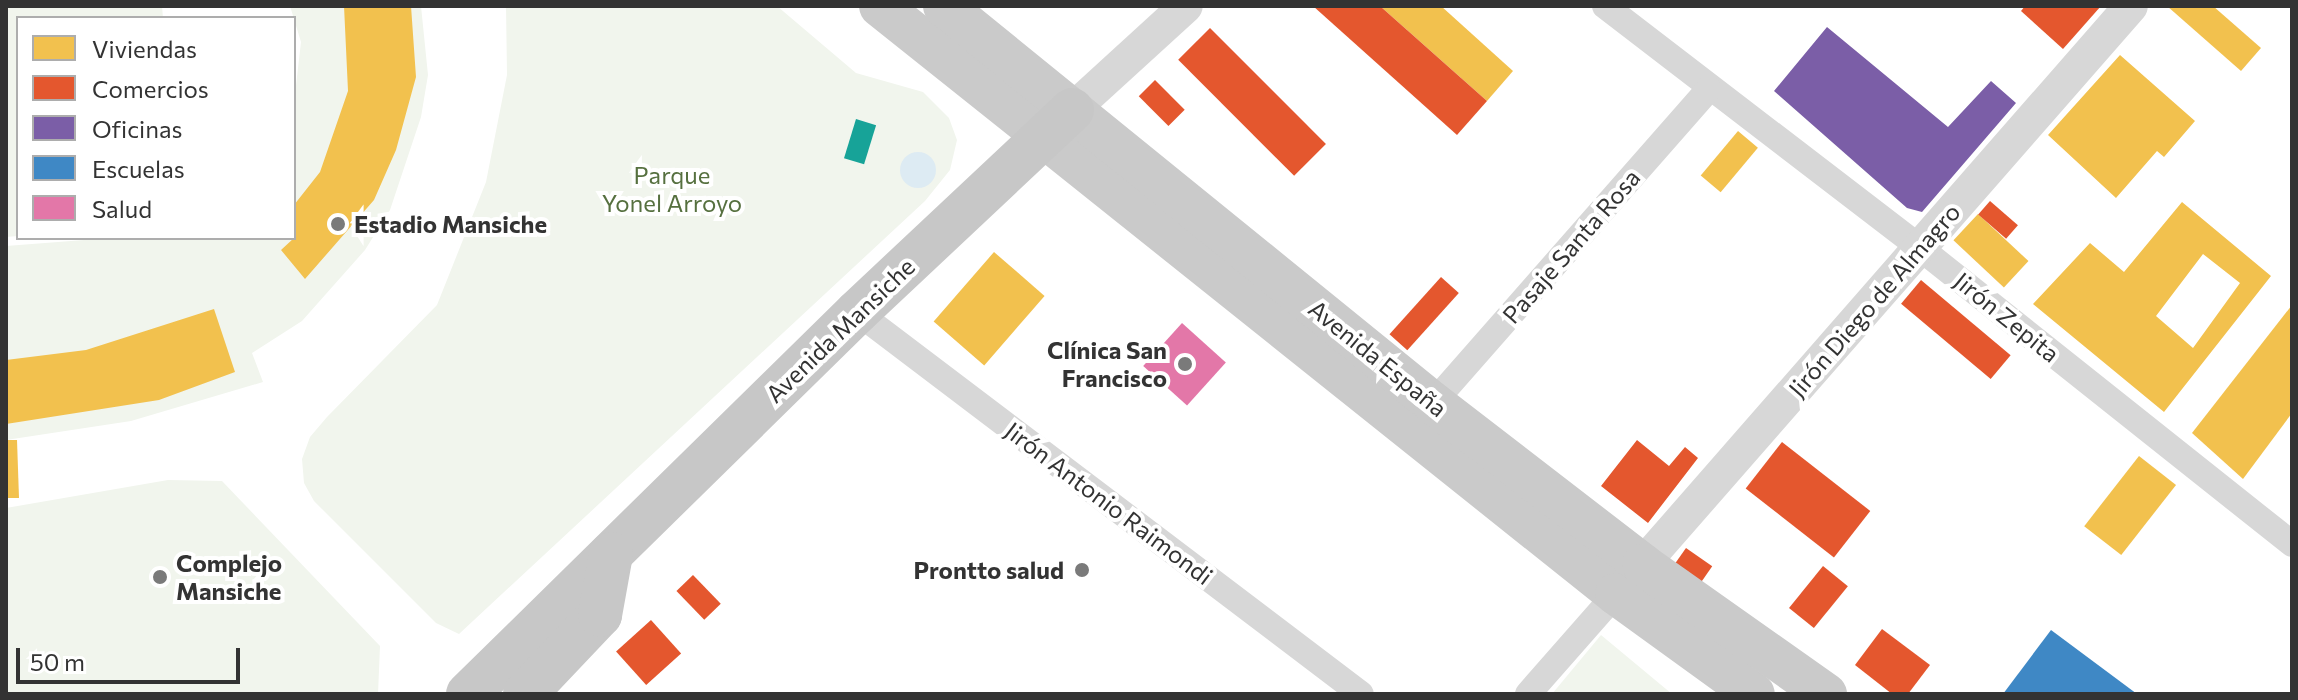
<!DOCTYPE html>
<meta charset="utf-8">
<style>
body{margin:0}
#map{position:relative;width:2298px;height:700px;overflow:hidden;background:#fff;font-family:Commissioner,sans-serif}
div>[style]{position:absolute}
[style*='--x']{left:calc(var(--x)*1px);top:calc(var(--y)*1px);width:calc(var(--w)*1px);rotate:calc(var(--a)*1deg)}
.green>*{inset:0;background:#f1f5ed}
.water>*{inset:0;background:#ddebf3}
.round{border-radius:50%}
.homes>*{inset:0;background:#f2c14e;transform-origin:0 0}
.shops>*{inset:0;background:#e4572e;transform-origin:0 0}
.offices>*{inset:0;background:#7b5ea7}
.schools>*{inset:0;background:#3f88c5}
.health>*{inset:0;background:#e377a8;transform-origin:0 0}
.public>*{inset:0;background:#17a398;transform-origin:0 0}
.minor>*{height:26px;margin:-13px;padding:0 13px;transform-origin:13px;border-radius:13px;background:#d7d7d7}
.tertiary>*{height:34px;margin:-17px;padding:0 17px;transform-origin:17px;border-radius:17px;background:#d7d7d7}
.primary>*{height:42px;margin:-21px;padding:0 21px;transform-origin:21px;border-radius:21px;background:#cacaca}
.trunk>*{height:44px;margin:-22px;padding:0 22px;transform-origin:22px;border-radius:22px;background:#c7c7c7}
.dots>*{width:22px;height:22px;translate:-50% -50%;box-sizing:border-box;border:4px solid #fff;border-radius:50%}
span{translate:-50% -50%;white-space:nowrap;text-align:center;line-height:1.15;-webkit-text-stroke:8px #fff;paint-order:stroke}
.park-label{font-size:24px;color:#56703f}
.poi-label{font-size:24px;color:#333;font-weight:700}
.left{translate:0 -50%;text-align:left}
.right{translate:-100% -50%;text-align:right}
.street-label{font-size:24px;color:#333}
.frame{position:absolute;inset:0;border:8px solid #333;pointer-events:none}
.legend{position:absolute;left:16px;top:16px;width:280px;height:224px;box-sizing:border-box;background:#fff;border:2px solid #adadad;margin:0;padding:10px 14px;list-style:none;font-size:24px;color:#333}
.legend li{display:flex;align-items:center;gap:16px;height:40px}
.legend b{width:40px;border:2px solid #adadad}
.scale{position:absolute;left:16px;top:648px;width:224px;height:36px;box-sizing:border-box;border:4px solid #333;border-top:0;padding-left:10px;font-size:24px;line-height:28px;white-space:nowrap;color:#333;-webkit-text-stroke:6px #fff;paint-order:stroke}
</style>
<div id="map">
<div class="green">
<div style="clip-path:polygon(6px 6px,162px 6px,163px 18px,18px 18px,18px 236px,6px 237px)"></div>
<div style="clip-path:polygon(290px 6px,421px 6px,428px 75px,421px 117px,390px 210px,365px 250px,302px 321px,252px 353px,263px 382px,131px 421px,6px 440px,6px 246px,110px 238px,294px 238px,294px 103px,301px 42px)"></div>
<div style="clip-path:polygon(506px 6px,777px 6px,856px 73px,923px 92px,949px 118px,957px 140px,950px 170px,925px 201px,459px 634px,436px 623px,314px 501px,304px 483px,302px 459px,310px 437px,327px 417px,437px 305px,486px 182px,507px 75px)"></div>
<div style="clip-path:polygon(168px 480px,222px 481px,380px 646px,378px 694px,6px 694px,6px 508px)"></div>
<div style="clip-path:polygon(1601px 635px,1672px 694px,1552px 694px)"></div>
</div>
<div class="water">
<div class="round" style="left:900px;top:152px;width:36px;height:36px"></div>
</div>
<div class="homes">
<div style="clip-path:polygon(344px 6px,411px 6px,416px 77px,396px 150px,374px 200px,305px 279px,281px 250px,294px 238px,294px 205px,320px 172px,348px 91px)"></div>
<div style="clip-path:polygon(1380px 6px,1441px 6px,1513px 71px,1487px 101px)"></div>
<div style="clip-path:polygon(2167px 6px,2213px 6px,2261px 48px,2241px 71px)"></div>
<div style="clip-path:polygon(2120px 55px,2195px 121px,2164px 157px,2157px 151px,2116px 198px,2048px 135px)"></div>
<div style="left:1738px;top:131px;width:26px;height:58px;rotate:40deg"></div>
<div style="clip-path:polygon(evenodd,2182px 202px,2271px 276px,2164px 412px,2033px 304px,2090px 243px,2124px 272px,2182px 202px,2203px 254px,2240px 283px,2193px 348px,2156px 316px,2203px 254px)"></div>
<div style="left:1978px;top:214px;width:69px;height:36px;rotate:43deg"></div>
<div style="left:994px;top:252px;width:67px;height:92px;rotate:41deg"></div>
<div style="clip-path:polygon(2292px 305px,2292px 413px,2243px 479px,2192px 433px)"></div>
<div style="clip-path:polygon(214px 309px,235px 372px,159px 400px,6px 424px,6px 360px,86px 350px)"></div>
<div style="clip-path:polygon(6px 440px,17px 440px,19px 498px,6px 498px)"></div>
<div style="left:2139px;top:456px;width:47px;height:89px;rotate:38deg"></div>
</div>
<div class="shops">
<div style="clip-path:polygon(1313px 6px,1380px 6px,1487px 101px,1457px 135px)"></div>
<div style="clip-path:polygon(2025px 6px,2101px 6px,2063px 49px,2021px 11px)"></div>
<div style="left:1210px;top:28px;width:164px;height:45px;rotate:45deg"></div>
<div style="left:1155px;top:80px;width:42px;height:23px;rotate:45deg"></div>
<div style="left:1990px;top:201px;width:37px;height:18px;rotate:41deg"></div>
<div style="left:1441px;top:277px;width:24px;height:77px;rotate:42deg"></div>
<div style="left:1921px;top:280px;width:117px;height:31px;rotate:40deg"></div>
<div style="clip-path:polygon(1637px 440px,1669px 466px,1685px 447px,1698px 458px,1648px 523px,1601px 486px)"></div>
<div style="left:1782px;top:442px;width:112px;height:59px;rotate:38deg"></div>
<div style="left:1686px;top:548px;width:32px;height:23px;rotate:35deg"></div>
<div style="left:1823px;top:566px;width:32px;height:54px;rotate:39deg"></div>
<div style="left:693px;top:575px;width:40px;height:23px;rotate:46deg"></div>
<div style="left:651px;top:620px;width:45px;height:47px;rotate:48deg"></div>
<div style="clip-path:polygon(1882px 629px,1930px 665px,1908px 694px,1892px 694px,1855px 665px)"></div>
</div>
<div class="offices">
<div style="clip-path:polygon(1827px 27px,1948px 127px,1991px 81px,2016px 103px,1922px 212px,1907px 208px,1774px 91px)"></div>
</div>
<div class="schools">
<div style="clip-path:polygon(2051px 630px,2137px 694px,2003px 694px)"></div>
</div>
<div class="health">
<div style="left:1182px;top:323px;width:59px;height:58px;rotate:42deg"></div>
</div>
<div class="public">
<div style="left:856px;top:119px;width:21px;height:41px;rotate:17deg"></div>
</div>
<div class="minor">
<div style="--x:1605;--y:6;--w:397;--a:37.5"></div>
<div style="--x:1920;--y:248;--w:475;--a:38.5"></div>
<div style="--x:857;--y:312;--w:632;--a:37.16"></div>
<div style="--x:1433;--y:403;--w:418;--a:-48.7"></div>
<div style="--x:1528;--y:694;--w:133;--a:-48.7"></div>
</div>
<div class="tertiary">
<div style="--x:1072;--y:110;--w:154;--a:-42.4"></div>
<div style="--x:1627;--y:582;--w:765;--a:-48.81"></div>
</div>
<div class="primary">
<div style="--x:880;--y:6;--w:942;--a:38.62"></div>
<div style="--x:1616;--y:594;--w:170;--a:35.9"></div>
<div style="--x:944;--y:6;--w:630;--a:39.07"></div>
<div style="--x:1433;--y:403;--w:265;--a:37.6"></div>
<div style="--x:1643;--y:565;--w:224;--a:35.2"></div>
</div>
<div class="trunk">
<div style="--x:468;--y:694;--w:545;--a:-44.48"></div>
<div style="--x:857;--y:312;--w:295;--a:-43.2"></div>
<div style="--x:525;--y:694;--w:109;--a:-46.5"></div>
<div style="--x:600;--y:615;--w:62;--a:-79.8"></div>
</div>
<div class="dots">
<div style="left:338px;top:224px;background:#7a7a7a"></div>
<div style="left:1185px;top:364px;background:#7a7a7a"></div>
<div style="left:1082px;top:570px;background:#7a7a7a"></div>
<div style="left:160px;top:577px;background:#7a7a7a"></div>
</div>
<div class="park-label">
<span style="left:672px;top:189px">Parque<br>Yonel Arroyo</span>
</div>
<div class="poi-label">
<span class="left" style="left:354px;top:224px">Estadio Mansiche</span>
<span class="right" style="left:1167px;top:364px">Clínica San<br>Francisco</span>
<span class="left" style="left:176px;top:577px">Complejo<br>Mansiche</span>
<span class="right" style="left:1064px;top:570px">Prontto salud</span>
</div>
<div class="street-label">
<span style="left:1571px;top:246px;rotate:-49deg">Pasaje Santa Rosa</span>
<span style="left:1874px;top:300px;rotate:-49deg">Jirón Diego de Almagro</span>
<span style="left:2007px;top:317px;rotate:39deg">Jirón Zepita</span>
<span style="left:840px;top:330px;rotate:-44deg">Avenida Mansiche</span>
<span style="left:1378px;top:358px;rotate:39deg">Avenida España</span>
<span style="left:1109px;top:503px;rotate:37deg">Jirón Antonio Raimondi</span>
</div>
<div class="frame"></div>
<ul class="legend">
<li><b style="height:22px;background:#f2c14e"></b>Viviendas</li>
<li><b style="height:22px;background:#e4572e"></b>Comercios</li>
<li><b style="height:22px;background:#7b5ea7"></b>Oficinas</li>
<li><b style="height:22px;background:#3f88c5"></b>Escuelas</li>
<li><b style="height:22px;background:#e377a8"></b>Salud</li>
</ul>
<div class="scale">50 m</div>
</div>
